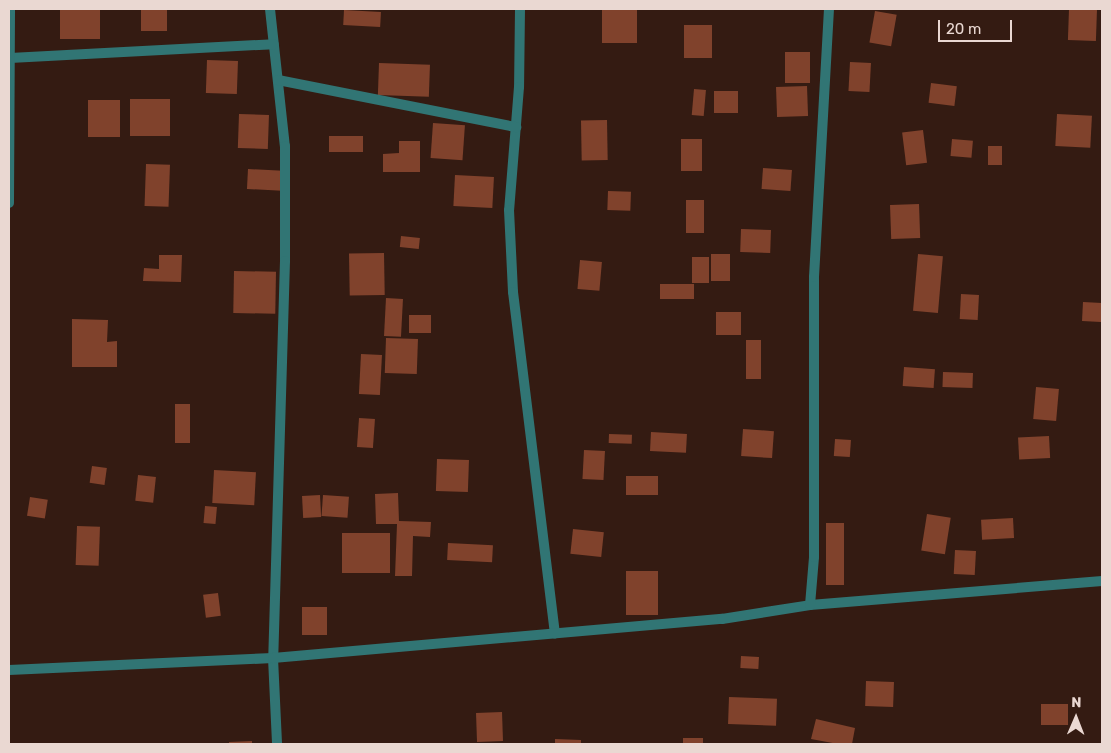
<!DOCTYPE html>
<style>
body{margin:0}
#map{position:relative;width:1111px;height:753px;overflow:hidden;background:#341b12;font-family:Rubik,sans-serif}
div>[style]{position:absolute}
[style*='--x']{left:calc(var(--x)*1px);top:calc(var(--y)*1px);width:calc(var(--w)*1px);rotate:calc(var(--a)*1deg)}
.building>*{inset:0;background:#80422c;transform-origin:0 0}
.street>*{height:10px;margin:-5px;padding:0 5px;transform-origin:5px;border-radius:5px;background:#317574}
span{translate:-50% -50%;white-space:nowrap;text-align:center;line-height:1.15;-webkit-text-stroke:5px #341b12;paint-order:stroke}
.frame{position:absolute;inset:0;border:10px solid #ead8d2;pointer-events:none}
.north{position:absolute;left:1051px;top:693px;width:50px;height:50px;-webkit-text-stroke:4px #341b12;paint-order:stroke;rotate:1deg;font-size:14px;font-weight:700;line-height:20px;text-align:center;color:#ead8d2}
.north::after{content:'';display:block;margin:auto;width:18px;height:22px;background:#ead8d2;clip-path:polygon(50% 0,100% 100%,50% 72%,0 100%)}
.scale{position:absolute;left:938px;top:20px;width:74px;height:22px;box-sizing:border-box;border:2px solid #ead8d2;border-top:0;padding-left:6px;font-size:15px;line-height:18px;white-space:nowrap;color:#ead8d2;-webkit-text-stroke:4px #341b12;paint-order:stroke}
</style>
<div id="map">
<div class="building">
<div style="left:60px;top:9px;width:40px;height:30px"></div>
<div style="left:141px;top:9px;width:26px;height:22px"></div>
<div style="left:602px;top:9px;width:35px;height:34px"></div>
<div style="left:1069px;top:9px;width:28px;height:31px;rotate:2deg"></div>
<div style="left:344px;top:10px;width:37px;height:15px;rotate:3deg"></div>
<div style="left:875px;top:11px;width:22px;height:32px;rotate:10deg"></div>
<div style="left:684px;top:25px;width:28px;height:33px"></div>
<div style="left:785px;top:52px;width:25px;height:31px"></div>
<div style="left:207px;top:60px;width:31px;height:33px;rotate:2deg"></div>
<div style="left:850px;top:62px;width:21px;height:29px;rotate:3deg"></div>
<div style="left:379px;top:63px;width:51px;height:32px;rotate:2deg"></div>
<div style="left:931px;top:83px;width:26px;height:20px;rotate:7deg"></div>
<div style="left:807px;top:86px;width:30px;height:31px;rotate:88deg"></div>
<div style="left:694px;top:89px;width:12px;height:26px;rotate:5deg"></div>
<div style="left:714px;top:91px;width:24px;height:22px"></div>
<div style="left:130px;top:99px;width:40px;height:37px"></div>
<div style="left:88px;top:100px;width:32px;height:37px"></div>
<div style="left:239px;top:114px;width:30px;height:34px;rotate:2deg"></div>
<div style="left:1057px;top:114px;width:35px;height:32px;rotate:3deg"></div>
<div style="left:607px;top:120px;width:40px;height:26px;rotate:89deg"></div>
<div style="left:433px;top:123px;width:32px;height:35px;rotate:4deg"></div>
<div style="left:923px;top:130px;width:33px;height:21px;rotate:83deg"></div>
<div style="left:329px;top:136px;width:34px;height:16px"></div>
<div style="left:681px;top:139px;width:21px;height:32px"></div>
<div style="left:952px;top:139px;width:21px;height:17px;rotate:5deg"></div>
<div style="clip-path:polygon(399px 141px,420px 141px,420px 172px,383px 172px,383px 154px,399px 153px)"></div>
<div style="left:988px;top:146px;width:14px;height:19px"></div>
<div style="left:146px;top:164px;width:24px;height:42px;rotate:2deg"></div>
<div style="left:763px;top:168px;width:29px;height:21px;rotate:4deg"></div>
<div style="left:248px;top:169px;width:35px;height:20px;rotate:3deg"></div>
<div style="left:455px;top:175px;width:39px;height:31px;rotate:3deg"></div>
<div style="left:608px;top:191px;width:23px;height:19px;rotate:2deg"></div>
<div style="left:686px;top:200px;width:18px;height:33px"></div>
<div style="left:919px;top:204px;width:34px;height:29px;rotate:88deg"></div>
<div style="left:741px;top:229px;width:30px;height:23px;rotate:2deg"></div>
<div style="left:401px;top:236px;width:19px;height:11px;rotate:6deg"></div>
<div style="left:384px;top:253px;width:42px;height:35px;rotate:89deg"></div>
<div style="left:711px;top:254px;width:19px;height:27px"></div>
<div style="left:918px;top:254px;width:25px;height:57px;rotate:5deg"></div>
<div style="clip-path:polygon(159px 255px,182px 255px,181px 282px,143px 281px,144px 268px,159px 269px)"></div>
<div style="left:692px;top:257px;width:17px;height:26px"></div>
<div style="left:580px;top:260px;width:22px;height:29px;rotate:5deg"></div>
<div style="left:234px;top:271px;width:42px;height:42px;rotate:1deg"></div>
<div style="left:694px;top:284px;width:15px;height:34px;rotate:90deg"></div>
<div style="left:961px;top:294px;width:18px;height:25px;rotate:3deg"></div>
<div style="left:386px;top:298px;width:17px;height:38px;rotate:3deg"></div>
<div style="left:1083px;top:302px;width:19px;height:19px;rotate:3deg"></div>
<div style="left:716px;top:312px;width:25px;height:23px"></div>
<div style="left:409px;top:315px;width:22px;height:18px"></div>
<div style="clip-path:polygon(72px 319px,108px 320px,107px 342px,117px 341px,117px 367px,72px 367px)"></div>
<div style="left:386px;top:338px;width:32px;height:35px;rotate:2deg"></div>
<div style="left:746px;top:340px;width:15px;height:39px"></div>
<div style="left:361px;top:354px;width:21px;height:40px;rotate:3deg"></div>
<div style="left:904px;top:367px;width:31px;height:19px;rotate:4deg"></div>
<div style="left:943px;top:372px;width:30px;height:15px;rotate:2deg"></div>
<div style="left:1036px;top:387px;width:23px;height:32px;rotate:5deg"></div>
<div style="left:175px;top:404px;width:15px;height:39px"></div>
<div style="left:359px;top:418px;width:16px;height:29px;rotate:4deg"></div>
<div style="left:743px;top:429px;width:31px;height:27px;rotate:4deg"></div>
<div style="left:651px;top:432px;width:36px;height:19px;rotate:3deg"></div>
<div style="left:609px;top:434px;width:23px;height:9px;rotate:2deg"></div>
<div style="left:1049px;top:436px;width:22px;height:31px;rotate:87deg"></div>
<div style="left:835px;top:439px;width:16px;height:17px;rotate:4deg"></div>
<div style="left:584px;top:450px;width:21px;height:29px;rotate:3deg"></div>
<div style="left:437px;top:459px;width:32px;height:32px;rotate:2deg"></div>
<div style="left:92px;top:466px;width:15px;height:17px;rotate:8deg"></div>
<div style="left:214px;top:470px;width:42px;height:33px;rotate:3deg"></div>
<div style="left:138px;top:475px;width:18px;height:26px;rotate:6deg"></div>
<div style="left:626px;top:476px;width:32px;height:19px"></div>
<div style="clip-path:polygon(398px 493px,399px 521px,431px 522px,430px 537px,413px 536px,412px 576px,395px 576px,397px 524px,376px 524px,375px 494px)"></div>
<div style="left:320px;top:495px;width:22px;height:18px;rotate:87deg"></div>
<div style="left:323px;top:495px;width:26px;height:21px;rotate:4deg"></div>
<div style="left:30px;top:497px;width:18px;height:19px;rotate:9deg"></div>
<div style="left:205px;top:506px;width:12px;height:17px;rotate:5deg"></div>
<div style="left:927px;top:514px;width:24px;height:37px;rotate:9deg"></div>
<div style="left:1013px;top:518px;width:20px;height:32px;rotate:87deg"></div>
<div style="left:826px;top:523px;width:18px;height:62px"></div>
<div style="left:77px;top:526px;width:23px;height:39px;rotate:2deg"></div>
<div style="left:573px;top:529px;width:31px;height:25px;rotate:6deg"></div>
<div style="left:342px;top:533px;width:48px;height:40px"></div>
<div style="left:448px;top:543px;width:45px;height:17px;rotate:3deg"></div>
<div style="left:955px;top:550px;width:21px;height:24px;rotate:3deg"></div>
<div style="left:626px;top:571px;width:32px;height:44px"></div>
<div style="left:218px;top:593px;width:23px;height:15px;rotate:83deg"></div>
<div style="left:302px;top:607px;width:25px;height:28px"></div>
<div style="left:741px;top:656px;width:18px;height:12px;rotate:3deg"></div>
<div style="left:866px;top:681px;width:28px;height:25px;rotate:2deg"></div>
<div style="left:729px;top:697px;width:48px;height:27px;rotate:2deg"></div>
<div style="left:1041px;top:704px;width:27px;height:21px"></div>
<div style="left:502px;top:712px;width:29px;height:26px;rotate:88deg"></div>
<div style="clip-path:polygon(816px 719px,855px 728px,852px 744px,838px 744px,811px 739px)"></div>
<div style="left:683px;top:738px;width:20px;height:6px"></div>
<div style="clip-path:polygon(555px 739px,581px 740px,581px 744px,555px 744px)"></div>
<div style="clip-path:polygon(252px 741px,252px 744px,229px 744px,229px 742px)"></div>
</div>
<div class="street">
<div style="--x:270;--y:9;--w:138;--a:83.8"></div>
<div style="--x:285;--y:146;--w:115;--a:90"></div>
<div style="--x:285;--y:261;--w:397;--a:91.7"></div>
<div style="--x:273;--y:658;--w:86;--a:87.3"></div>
<div style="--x:520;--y:9;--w:78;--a:90.7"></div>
<div style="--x:519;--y:87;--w:123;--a:94.6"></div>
<div style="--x:509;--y:210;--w:82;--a:87.2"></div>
<div style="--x:513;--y:292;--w:344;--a:83"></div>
<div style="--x:10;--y:58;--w:264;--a:-3"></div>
<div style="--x:278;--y:80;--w:243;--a:11.2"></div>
<div style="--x:9;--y:203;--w:194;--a:-89.7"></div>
<div style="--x:810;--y:605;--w:293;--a:-4.7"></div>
<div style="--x:9;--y:670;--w:264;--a:-2.6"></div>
<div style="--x:273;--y:658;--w:451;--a:-5"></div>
<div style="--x:722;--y:619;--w:89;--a:-9"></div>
<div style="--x:810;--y:605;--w:48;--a:-85.2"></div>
<div style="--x:814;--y:557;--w:280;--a:-90"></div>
<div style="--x:814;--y:277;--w:268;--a:-86.8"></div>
</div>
<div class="frame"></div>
<div class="north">N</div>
<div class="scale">20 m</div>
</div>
